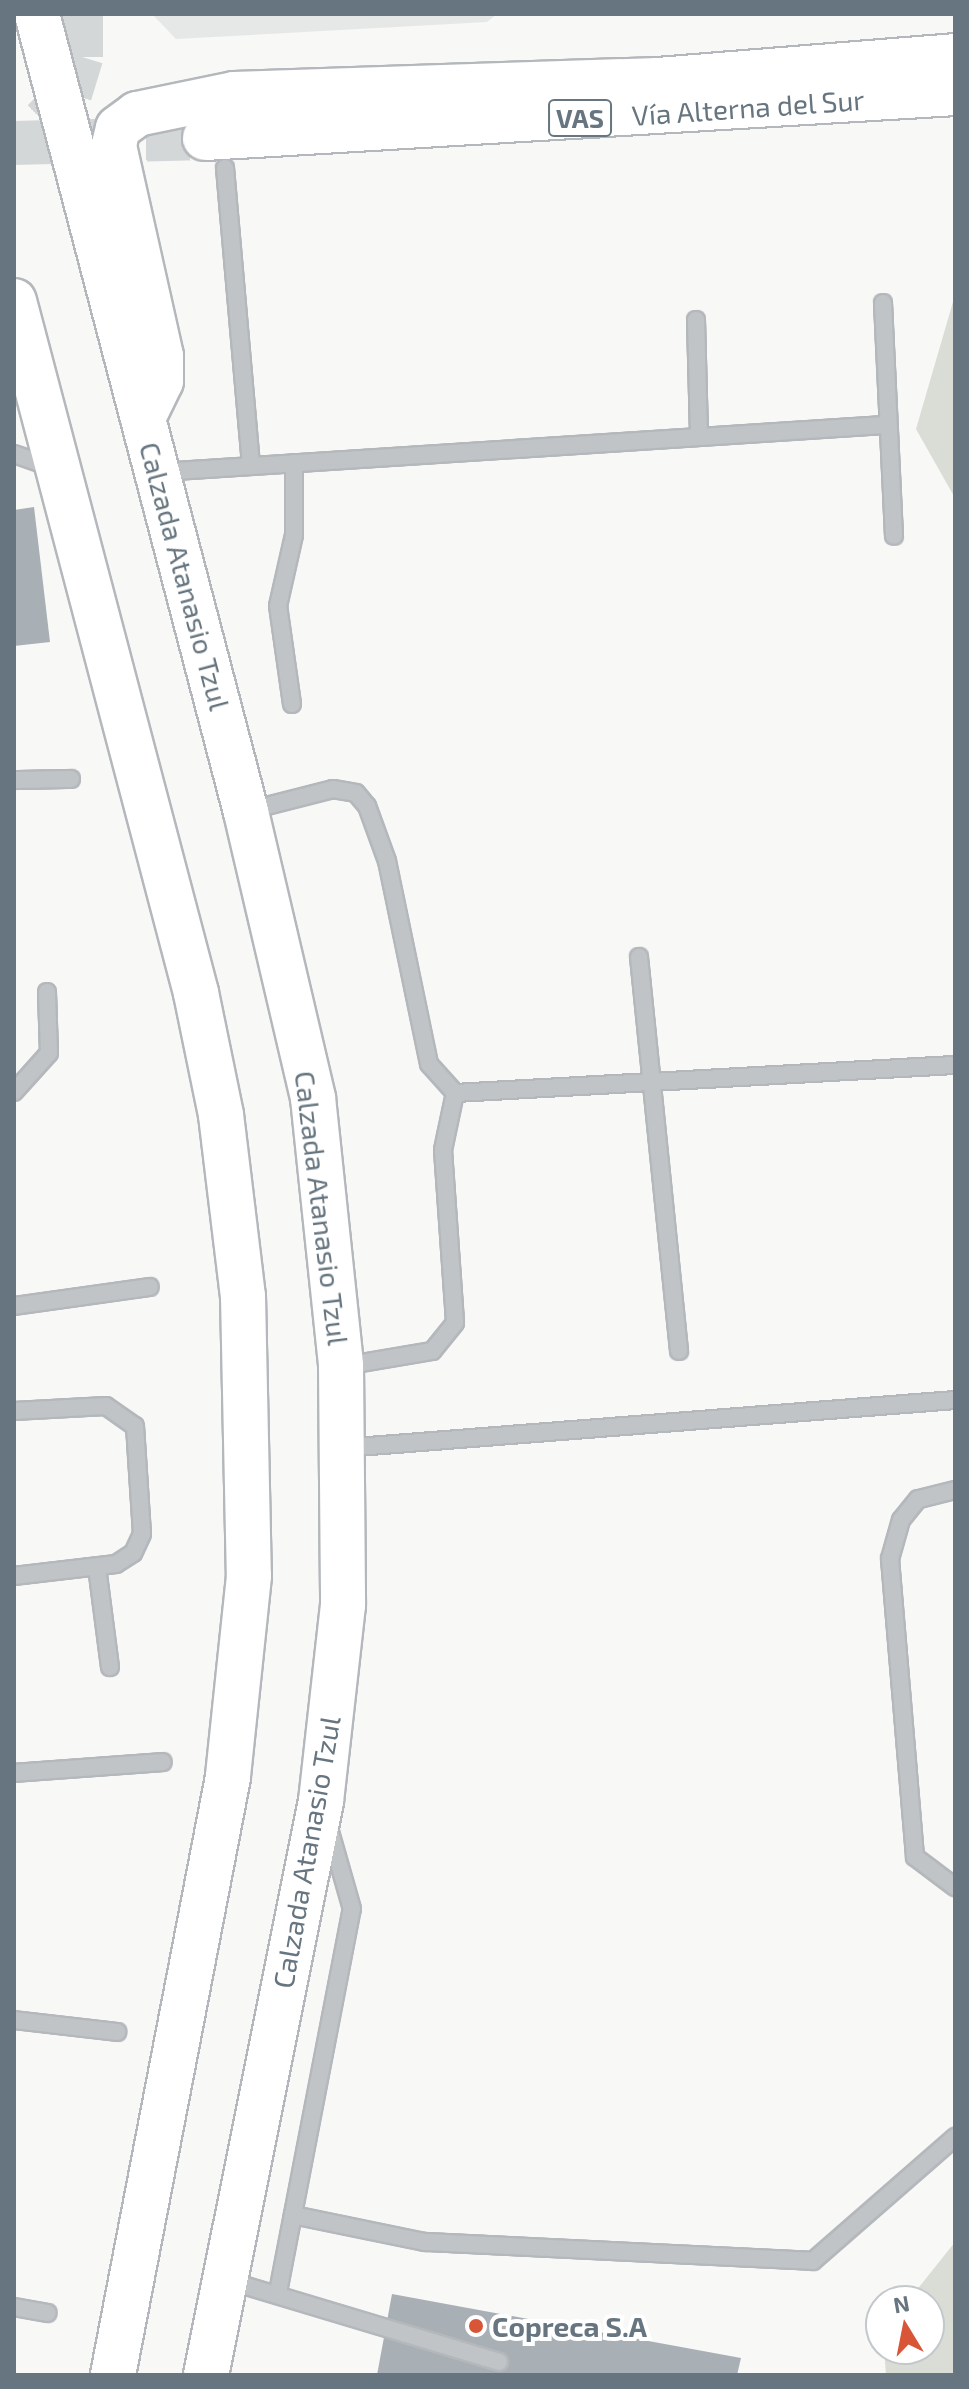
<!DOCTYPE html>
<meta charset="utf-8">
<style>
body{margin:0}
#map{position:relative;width:969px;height:2389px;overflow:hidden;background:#f8f8f6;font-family:"Exo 2",sans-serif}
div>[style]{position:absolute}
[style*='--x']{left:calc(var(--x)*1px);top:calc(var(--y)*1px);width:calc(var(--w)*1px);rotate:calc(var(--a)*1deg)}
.built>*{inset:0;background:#e6e7e7}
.green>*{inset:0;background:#d9ddd6}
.building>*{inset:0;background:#a8afb5}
.trunk-tunnel>*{height:44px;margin-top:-22px;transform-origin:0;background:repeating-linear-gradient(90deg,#d4d7d8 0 44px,transparent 0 66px)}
.roads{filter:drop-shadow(2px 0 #b4b8bc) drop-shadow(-2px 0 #b4b8bc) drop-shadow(0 2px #b4b8bc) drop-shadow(0 -2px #b4b8bc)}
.service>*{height:16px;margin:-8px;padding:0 8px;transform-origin:8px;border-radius:8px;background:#c0c4c7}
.primary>*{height:44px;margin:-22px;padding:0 22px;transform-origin:22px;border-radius:22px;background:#fff}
.trunk>*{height:44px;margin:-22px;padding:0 22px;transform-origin:22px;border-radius:22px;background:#fff}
.dots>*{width:22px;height:22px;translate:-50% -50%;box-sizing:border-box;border:4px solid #fff;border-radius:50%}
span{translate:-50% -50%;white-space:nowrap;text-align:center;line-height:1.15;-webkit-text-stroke:8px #fff;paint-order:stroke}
.shield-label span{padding:2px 6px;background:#fff;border:2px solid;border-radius:6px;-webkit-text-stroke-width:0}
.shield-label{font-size:26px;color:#66757f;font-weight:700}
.street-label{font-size:28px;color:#66757f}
.poi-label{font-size:28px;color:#66757f;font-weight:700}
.left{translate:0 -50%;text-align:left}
.frame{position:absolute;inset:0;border:16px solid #66757f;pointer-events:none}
.north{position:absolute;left:865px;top:2285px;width:80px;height:80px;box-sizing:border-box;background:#fff;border:2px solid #c2c8cc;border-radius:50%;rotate:350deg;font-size:22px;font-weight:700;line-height:32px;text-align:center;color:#66757f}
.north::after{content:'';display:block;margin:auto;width:28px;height:36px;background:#d85637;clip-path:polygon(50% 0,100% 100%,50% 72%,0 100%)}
</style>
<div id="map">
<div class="built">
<div style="clip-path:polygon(152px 14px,497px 14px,487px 22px,176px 39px)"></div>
</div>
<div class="green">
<div style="clip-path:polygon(955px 295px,955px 498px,916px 429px)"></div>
<div style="clip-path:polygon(955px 2242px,955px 2375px,886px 2375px,884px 2349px,929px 2349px,929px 2301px,908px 2301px)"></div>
</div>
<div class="building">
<div style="clip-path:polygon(34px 507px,50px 642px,14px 646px,14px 510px)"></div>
<div style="clip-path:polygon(392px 2294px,741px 2358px,737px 2375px,377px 2375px)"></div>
</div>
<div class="trunk-tunnel">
<div style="--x:43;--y:121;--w:38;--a:-45"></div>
<div style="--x:70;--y:94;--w:39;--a:-73"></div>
<div style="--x:81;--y:57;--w:43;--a:-90"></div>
<div style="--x:14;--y:143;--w:191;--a:-1.5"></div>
</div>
<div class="roads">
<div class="service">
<div style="--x:225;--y:168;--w:298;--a:85"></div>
<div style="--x:883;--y:303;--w:233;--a:87.3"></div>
<div style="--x:696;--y:320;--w:117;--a:88.5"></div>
<div style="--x:14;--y:454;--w:42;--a:19.3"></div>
<div style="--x:160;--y:472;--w:726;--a:-3.71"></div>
<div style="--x:292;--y:704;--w:99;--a:-98.1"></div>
<div style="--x:278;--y:606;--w:73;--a:-77.3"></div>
<div style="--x:294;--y:535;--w:72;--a:-90"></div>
<div style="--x:14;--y:780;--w:57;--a:-1"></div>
<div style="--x:247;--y:811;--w:89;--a:-14.3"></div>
<div style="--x:333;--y:789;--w:23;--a:10"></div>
<div style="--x:356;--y:793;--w:17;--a:50"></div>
<div style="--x:367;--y:806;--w:59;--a:70"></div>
<div style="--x:387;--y:861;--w:207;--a:78.3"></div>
<div style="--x:429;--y:1064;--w:39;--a:48"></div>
<div style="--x:455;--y:1093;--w:58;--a:101.9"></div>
<div style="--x:443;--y:1150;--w:173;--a:86"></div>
<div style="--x:455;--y:1323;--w:36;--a:129"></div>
<div style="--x:432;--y:1351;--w:90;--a:170.4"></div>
<div style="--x:639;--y:957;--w:396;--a:84.2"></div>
<div style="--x:14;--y:1092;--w:52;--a:-48.1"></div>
<div style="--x:49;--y:1053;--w:61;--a:-91.9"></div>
<div style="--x:455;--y:1093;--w:501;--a:-3.21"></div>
<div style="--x:14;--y:1306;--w:137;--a:-8"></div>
<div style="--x:14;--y:1411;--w:92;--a:-3.1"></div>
<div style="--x:106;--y:1406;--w:35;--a:35"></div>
<div style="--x:135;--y:1426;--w:108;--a:86.3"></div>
<div style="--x:142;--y:1534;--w:21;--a:115"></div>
<div style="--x:133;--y:1553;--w:20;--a:147"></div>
<div style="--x:116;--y:1564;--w:103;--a:173.3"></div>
<div style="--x:344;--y:1448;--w:613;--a:-4.49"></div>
<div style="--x:955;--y:1490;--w:38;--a:166"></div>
<div style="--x:918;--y:1499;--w:27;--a:129"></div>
<div style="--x:901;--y:1520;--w:41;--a:105.8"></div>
<div style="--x:890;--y:1559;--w:299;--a:85.2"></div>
<div style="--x:915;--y:1857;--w:50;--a:36.9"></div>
<div style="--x:97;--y:1567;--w:101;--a:82.6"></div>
<div style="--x:14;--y:1773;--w:149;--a:-4.2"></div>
<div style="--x:14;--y:2020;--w:104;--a:6.6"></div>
<div style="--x:293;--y:2215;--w:135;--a:11.6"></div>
<div style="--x:425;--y:2242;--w:388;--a:2.8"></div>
<div style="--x:813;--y:2261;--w:189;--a:-41.1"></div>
<div style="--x:226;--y:2280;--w:285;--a:16.7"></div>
<div style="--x:278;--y:2292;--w:390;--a:-79.1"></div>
<div style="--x:352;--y:1909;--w:84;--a:-105.9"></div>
<div style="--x:14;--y:2307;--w:34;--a:10"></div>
</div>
<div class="primary">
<div style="--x:37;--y:14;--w:825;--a:75.32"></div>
<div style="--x:246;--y:812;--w:294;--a:76.8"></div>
<div style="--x:313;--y:1098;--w:269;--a:84"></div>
<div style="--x:341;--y:1366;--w:239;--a:89.5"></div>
<div style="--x:343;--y:1605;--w:197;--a:96.4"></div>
<div style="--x:321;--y:1801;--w:585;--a:101.33"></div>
<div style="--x:14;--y:301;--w:716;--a:75.26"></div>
<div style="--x:196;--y:993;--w:125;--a:78.4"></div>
<div style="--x:221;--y:1115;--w:182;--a:83.1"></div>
<div style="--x:243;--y:1296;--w:280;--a:88.8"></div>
<div style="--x:249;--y:1576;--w:202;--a:96"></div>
<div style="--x:228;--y:1777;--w:609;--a:100.89"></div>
</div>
<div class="trunk">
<div style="--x:205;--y:138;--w:751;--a:-3.43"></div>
<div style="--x:143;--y:418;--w:41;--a:-64.1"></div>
<div style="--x:161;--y:381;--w:25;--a:-90"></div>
<div style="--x:161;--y:356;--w:216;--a:-102.6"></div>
<div style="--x:114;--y:145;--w:17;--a:-77"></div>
<div style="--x:118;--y:128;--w:24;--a:-36"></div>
<div style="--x:137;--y:114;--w:99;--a:-11.7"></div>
<div style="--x:234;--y:94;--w:424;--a:-1.9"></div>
<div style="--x:658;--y:80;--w:298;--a:-4.6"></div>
</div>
</div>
<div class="dots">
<div style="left:476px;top:2326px;background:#d85637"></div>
</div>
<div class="shield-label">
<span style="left:580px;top:118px">VAS</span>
</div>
<div class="street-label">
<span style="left:748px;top:107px;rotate:-4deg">Vía Alterna del Sur</span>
<span style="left:185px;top:576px;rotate:75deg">Calzada Atanasio Tzul</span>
<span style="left:322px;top:1208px;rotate:83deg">Calzada Atanasio Tzul</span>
<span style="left:306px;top:1852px;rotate:-80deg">Calzada Atanasio Tzul</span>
</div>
<div class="poi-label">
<span class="left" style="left:492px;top:2326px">Copreca S.A</span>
</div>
<div class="frame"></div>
<div class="north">N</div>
</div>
